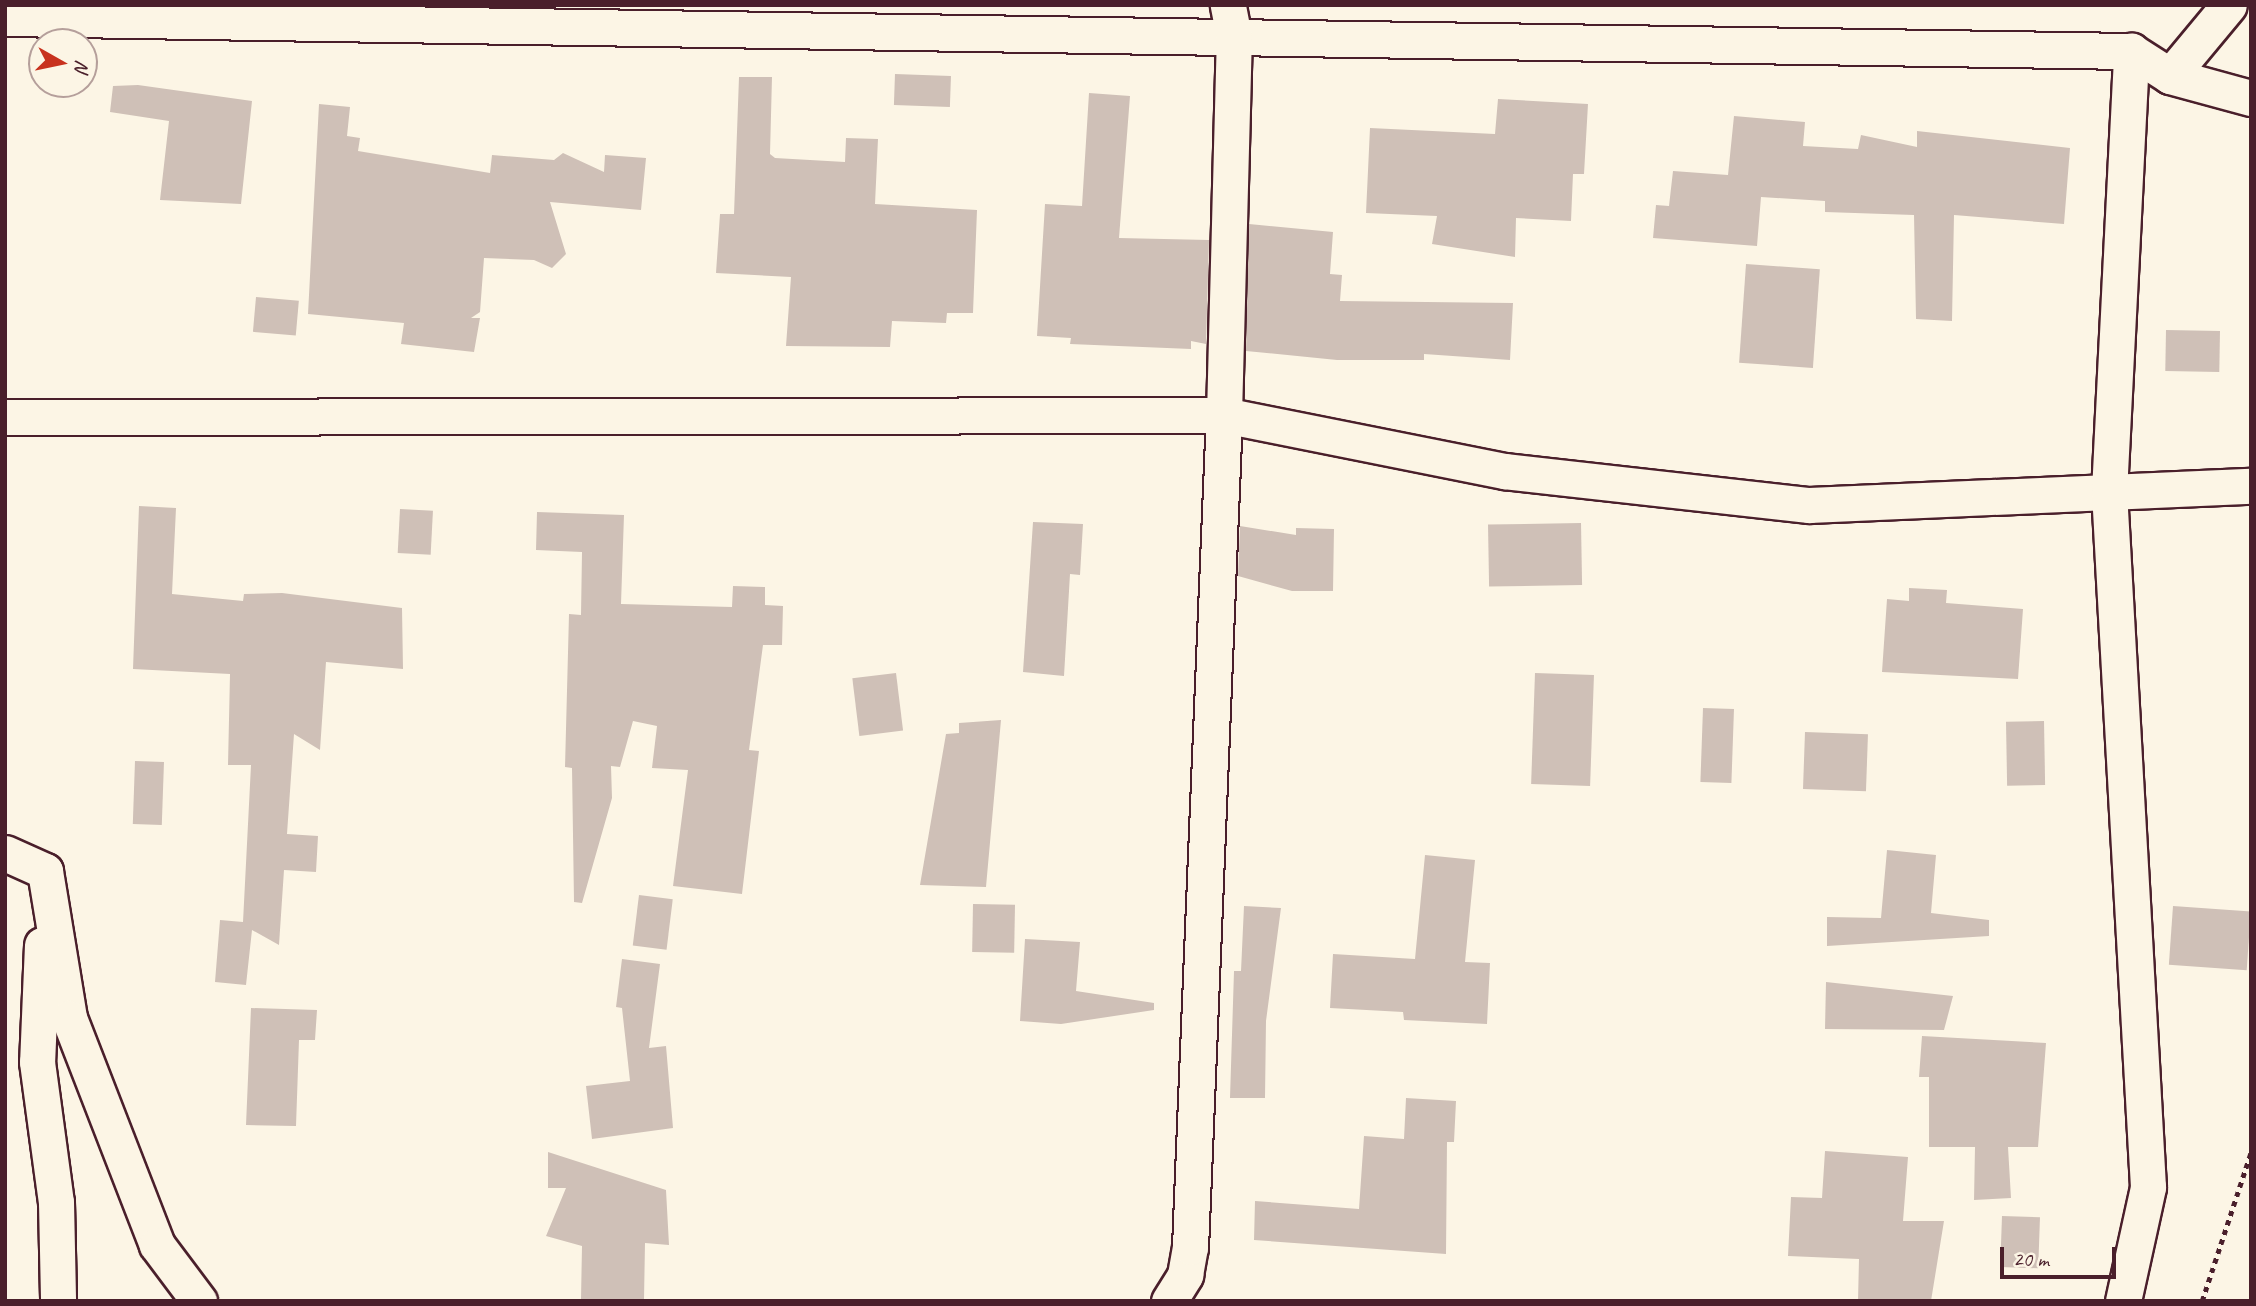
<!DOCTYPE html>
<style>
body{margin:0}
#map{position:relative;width:2256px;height:1306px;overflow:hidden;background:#fcf5e5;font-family:Caveat,sans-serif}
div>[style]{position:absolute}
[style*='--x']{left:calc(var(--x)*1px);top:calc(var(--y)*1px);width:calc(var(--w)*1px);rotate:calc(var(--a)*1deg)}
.building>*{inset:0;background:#cfc0b7;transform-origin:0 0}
.path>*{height:4.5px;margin-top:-2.25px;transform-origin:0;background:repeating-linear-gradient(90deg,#4a1f2b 0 5px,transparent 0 10px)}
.roads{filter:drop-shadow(2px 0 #4a1f2b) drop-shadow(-2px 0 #4a1f2b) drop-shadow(0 2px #4a1f2b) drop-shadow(0 -2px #4a1f2b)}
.street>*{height:35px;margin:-17.5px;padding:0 17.5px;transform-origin:17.5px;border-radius:17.5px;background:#fcf5e5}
span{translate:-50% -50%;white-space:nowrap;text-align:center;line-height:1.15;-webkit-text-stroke:5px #fcf5e5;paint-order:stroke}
.frame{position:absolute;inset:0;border:7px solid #4a1f2b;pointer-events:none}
.north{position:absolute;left:28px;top:28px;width:70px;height:70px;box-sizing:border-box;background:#fcf5e5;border:2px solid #b59f9b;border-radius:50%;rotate:99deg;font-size:19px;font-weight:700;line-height:28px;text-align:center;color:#4a1f2b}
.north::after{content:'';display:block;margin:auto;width:24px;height:32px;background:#c8321e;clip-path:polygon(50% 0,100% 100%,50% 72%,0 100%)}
.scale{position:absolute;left:2000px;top:1247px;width:116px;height:32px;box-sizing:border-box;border:4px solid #4a1f2b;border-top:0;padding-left:9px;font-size:21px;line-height:24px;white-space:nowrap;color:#4a1f2b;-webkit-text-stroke:5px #fcf5e5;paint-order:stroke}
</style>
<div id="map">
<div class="building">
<div style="left:895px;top:74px;width:56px;height:31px;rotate:2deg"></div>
<div style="clip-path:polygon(739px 77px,772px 77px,770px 154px,775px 158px,845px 162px,846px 138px,878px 139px,875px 204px,977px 210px,973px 313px,947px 313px,946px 323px,892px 321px,890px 347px,786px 346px,791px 277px,716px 273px,720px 214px,734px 214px)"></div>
<div style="clip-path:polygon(138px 85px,252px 101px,241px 204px,160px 200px,169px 121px,110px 112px,113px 86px)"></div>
<div style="clip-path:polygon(1089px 93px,1130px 96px,1119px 238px,1209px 240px,1206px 344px,1191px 341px,1191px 349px,1070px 344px,1071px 338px,1037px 336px,1045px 204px,1082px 206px)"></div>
<div style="clip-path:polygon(1498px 99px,1588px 104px,1584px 174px,1573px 174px,1571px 221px,1516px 218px,1515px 257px,1432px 244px,1437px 216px,1366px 213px,1370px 128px,1495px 134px)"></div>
<div style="clip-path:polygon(319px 104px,350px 107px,347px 136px,360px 138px,358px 151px,490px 173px,492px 155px,554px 160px,563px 153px,604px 172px,605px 155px,646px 158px,641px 210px,550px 202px,566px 254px,552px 268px,534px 260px,484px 258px,480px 312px,471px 318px,480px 318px,474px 352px,401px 344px,404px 323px,308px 314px)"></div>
<div style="clip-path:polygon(1734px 116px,1805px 122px,1803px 146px,1858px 149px,1861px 135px,1917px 147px,1917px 131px,2070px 148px,2064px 224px,1954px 215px,1952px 321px,1916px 319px,1914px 215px,1825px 212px,1825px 201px,1761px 197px,1757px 246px,1653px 238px,1656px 205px,1669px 206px,1673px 171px,1728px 175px)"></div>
<div style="clip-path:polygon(1249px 224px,1333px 232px,1330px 274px,1342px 275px,1340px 301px,1513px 303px,1510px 360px,1424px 354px,1424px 360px,1337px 360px,1246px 351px)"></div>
<div style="left:1746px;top:264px;width:74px;height:99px;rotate:4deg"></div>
<div style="left:256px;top:297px;width:43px;height:35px;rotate:5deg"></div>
<div style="left:2166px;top:330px;width:54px;height:41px;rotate:1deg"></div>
<div style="clip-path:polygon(139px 506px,176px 508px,172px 594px,243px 601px,244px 594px,282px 593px,402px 608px,403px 669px,326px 662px,320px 750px,294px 734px,287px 834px,318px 836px,316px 872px,284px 870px,279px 945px,252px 930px,246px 985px,215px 982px,220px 920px,243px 922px,251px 765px,228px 765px,230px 674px,133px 669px)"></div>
<div style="left:400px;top:509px;width:33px;height:44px;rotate:3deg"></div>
<div style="clip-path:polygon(537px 512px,624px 515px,621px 604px,732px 607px,733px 586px,765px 587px,765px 605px,783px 606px,782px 645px,763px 645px,749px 750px,759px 751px,742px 894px,673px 886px,688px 770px,652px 768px,657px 726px,633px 721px,620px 767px,611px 766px,612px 798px,582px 903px,574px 902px,572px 768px,565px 767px,569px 614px,581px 615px,582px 552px,536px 550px)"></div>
<div style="clip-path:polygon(1033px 522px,1083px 524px,1080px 575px,1070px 574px,1064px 676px,1023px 672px)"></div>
<div style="left:1581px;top:523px;width:62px;height:93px;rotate:89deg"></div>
<div style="clip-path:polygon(1240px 526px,1296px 535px,1296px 528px,1334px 529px,1333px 591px,1292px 591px,1238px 576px)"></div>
<div style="clip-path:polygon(1909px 588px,1947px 590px,1946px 603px,2023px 609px,2018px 679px,1882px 672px,1887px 599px,1909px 601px)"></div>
<div style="left:896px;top:673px;width:58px;height:44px;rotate:83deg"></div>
<div style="left:1535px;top:673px;width:59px;height:111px;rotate:2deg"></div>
<div style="left:1703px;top:708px;width:31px;height:74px;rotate:2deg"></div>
<div style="clip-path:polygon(1001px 720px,986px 887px,920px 885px,946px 734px,959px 733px,959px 723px)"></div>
<div style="left:2044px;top:721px;width:64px;height:38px;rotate:89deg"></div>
<div style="left:1805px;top:732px;width:63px;height:57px;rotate:2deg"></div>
<div style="left:135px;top:761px;width:29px;height:63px;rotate:2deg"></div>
<div style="clip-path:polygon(1887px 850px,1936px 855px,1931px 913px,1989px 920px,1989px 936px,1827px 946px,1827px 917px,1881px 918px)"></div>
<div style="clip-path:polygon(1425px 855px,1475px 860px,1465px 962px,1490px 963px,1487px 1024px,1404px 1020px,1403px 1012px,1330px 1008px,1333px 954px,1415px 959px)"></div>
<div style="left:639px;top:895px;width:34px;height:51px;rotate:7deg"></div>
<div style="left:973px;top:904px;width:42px;height:48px;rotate:1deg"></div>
<div style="clip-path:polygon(1244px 906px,1281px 908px,1266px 1021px,1265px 1098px,1230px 1098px,1234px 971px,1241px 971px)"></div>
<div style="left:2173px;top:906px;width:78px;height:59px;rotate:4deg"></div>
<div style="clip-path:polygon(1025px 939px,1080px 942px,1076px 991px,1154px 1003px,1154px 1010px,1061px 1024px,1020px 1021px)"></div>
<div style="clip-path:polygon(622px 959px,660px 964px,649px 1048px,666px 1046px,673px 1128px,592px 1139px,586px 1086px,630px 1081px,622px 1008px,616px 1007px)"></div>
<div style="clip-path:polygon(1826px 982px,1953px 996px,1944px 1030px,1825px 1029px)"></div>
<div style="clip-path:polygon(251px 1008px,317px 1010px,315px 1040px,299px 1040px,296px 1126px,246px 1125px)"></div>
<div style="clip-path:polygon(1922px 1036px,2046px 1043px,2038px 1147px,2008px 1147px,2011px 1198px,1974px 1200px,1975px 1147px,1929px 1147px,1929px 1077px,1919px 1077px)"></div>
<div style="clip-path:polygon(1406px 1098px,1456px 1101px,1454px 1142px,1447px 1142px,1446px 1254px,1254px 1240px,1255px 1201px,1359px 1209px,1364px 1136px,1404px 1139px)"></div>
<div style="clip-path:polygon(1825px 1151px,1908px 1157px,1903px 1221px,1944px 1221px,1931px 1301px,1858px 1301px,1859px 1259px,1788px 1256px,1791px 1197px,1822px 1198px)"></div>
<div style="clip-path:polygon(548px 1152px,666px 1190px,669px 1245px,645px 1243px,644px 1300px,581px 1299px,582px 1246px,546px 1236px,566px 1188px,548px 1188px)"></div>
<div style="left:2002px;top:1216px;width:38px;height:51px;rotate:2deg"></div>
</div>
<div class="path">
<div style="--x:2202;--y:1301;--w:157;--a:-71.8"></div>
</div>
<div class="roads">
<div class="street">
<div style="--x:5;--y:18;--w:2126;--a:0.89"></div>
<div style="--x:2131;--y:51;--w:46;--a:32.7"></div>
<div style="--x:2170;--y:76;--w:92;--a:-50.3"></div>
<div style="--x:2170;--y:76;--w:84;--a:15.2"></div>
<div style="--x:5;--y:417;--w:1219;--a:-0.09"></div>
<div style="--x:1224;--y:415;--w:286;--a:11.3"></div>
<div style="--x:1504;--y:471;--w:307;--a:6.4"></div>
<div style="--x:1809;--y:505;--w:442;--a:-2.5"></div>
<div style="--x:5;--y:853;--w:44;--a:24.2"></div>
<div style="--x:45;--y:871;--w:149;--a:80.7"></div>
<div style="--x:69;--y:1018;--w:243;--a:68.8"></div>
<div style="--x:157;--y:1245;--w:70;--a:53.1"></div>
<div style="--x:42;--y:945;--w:117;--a:92.4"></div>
<div style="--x:37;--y:1062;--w:141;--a:82.3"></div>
<div style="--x:56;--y:1202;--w:99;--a:88.8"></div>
<div style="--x:1169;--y:1301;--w:31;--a:-58"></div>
<div style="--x:1185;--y:1275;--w:28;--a:-80"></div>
<div style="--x:1190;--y:1247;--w:833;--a:-87.66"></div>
<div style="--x:1224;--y:415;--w:378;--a:-88.5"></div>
<div style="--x:1234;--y:37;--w:33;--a:-101"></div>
<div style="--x:2123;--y:1301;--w:117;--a:-77.6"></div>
<div style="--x:2148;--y:1187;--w:696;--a:-93.21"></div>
<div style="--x:2109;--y:492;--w:442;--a:-87.1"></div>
</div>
</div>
<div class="frame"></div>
<div class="north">N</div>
<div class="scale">20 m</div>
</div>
